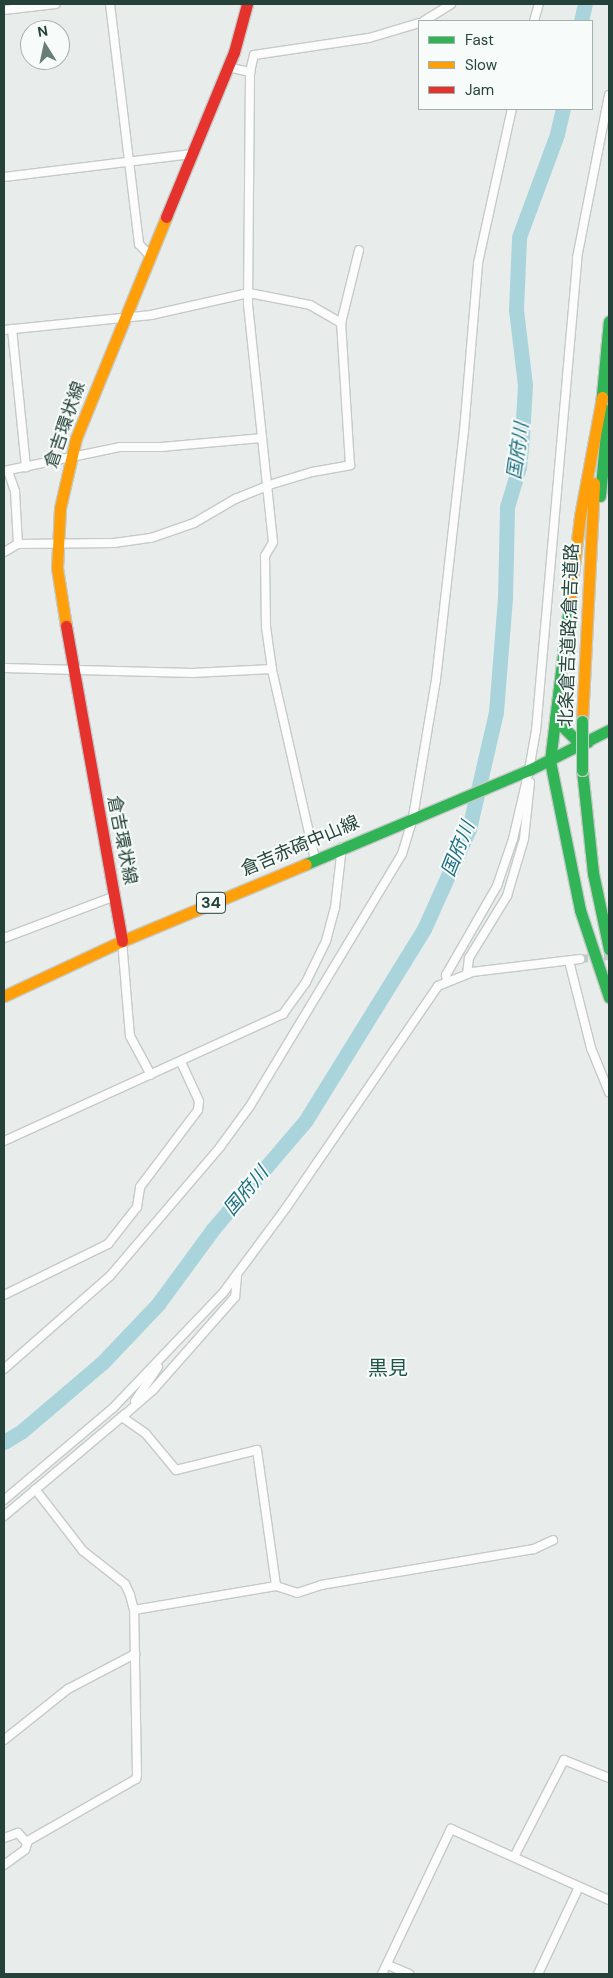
<!DOCTYPE html>
<meta charset="utf-8">
<style>
body{margin:0}
#map{position:relative;width:613px;height:1978px;overflow:hidden;background:#e8edeb;font-family:"DM Sans","Noto Sans JP",sans-serif}
div>[style]{position:absolute}
[style*='--x']{left:calc(var(--x)*1px);top:calc(var(--y)*1px);width:calc(var(--w)*1px);rotate:calc(var(--a)*1deg)}
.river>*{height:15px;margin:-7.5px;padding:0 7.5px;transform-origin:7.5px;border-radius:7.5px;background:#a9d4db}
.street-tunnel>*{height:8px;margin-top:-4px;transform-origin:0;background:repeating-linear-gradient(90deg,#c1cbc8 0 8px,transparent 0 12px)}
.roads{filter:drop-shadow(1px 0 #c5cac8) drop-shadow(-1px 0 #c5cac8) drop-shadow(0 1px #c5cac8) drop-shadow(0 -1px #c5cac8)}
.street>*{height:8px;margin:-4px;padding:0 4px;transform-origin:4px;border-radius:4px;background:#fcfcfc}
.fast>*{height:11px;margin:-5.5px;padding:0 5.5px;transform-origin:5.5px;border-radius:5.5px;background:#30b455}
.slow>*{height:11px;margin:-5.5px;padding:0 5.5px;transform-origin:5.5px;border-radius:5.5px;background:#ff9f0a}
.jam>*{height:11px;margin:-5.5px;padding:0 5.5px;transform-origin:5.5px;border-radius:5.5px;background:#e5322d}
.bridges{filter:drop-shadow(1px 0 #c3ccc9) drop-shadow(-1px 0 #c3ccc9) drop-shadow(0 1px #c3ccc9) drop-shadow(0 -1px #c3ccc9)}
.fast-bridge>*{height:11px;margin:-5.5px;padding:0 5.5px;transform-origin:5.5px;border-radius:5.5px;background:#30b455}
span{translate:-50% -50%;white-space:nowrap;text-align:center;line-height:1.15;-webkit-text-stroke:4px #f7fbf9;paint-order:stroke}
.shield-label span{padding:1px 4px;background:#f7fbf9;border:1px solid;border-radius:4px;-webkit-text-stroke-width:0}
.shield-label{font-size:16px;color:#24423a;font-weight:700}
.street-label{font-size:18px;color:#24423a}
.water-label{font-size:19px;color:#1c6f80;font-style:italic}
.quarter-label{font-size:20px;color:#1f5548}
.frame{position:absolute;inset:0;border:5px solid #24423a;pointer-events:none}
.legend{position:absolute;left:418px;top:20px;width:175px;height:90px;box-sizing:border-box;background:#f7fbf9;border:1px solid #a3b1ad;margin:0;padding:6px 9px;list-style:none;font-size:15px;color:#24423a}
.legend li{display:flex;align-items:center;gap:10px;height:25px}
.legend b{width:25px;border:1px solid #a3b1ad}
.north{position:absolute;left:20px;top:20px;width:50px;height:50px;box-sizing:border-box;background:#f7fbf9;border:1px solid #a3b1ad;border-radius:50%;rotate:350deg;font-size:14px;font-weight:700;line-height:20px;text-align:center;color:#24423a}
.north::after{content:'';display:block;margin:auto;width:18px;height:22px;background:#697e78;clip-path:polygon(50% 0,100% 100%,50% 72%,0 100%)}
</style>
<div id="map">
<div class="river">
<div style="--x:581;--y:21;--w:17;--a:-77"></div>
<div style="--x:4;--y:1442;--w:21;--a:-31"></div>
<div style="--x:22;--y:1431;--w:106;--a:-40.4"></div>
<div style="--x:103;--y:1362;--w:80;--a:-46.5"></div>
<div style="--x:158;--y:1304;--w:93;--a:-53.7"></div>
<div style="--x:213;--y:1229;--w:143;--a:-49.5"></div>
<div style="--x:306;--y:1120;--w:225;--a:-58.3"></div>
<div style="--x:424;--y:929;--w:110;--a:-65.8"></div>
<div style="--x:469;--y:829;--w:120;--a:-77"></div>
<div style="--x:496;--y:712;--w:114;--a:-85.5"></div>
<div style="--x:505;--y:598;--w:91;--a:-88.7"></div>
<div style="--x:507;--y:507;--w:42;--a:-73.3"></div>
<div style="--x:519;--y:467;--w:29;--a:-84"></div>
<div style="--x:522;--y:438;--w:53;--a:-86.8"></div>
<div style="--x:525;--y:385;--w:76;--a:-96.8"></div>
<div style="--x:516;--y:310;--w:73;--a:-87.6"></div>
<div style="--x:519;--y:237;--w:110;--a:-69.7"></div>
<div style="--x:557;--y:134;--w:26;--a:-77"></div>
</div>
<div class="street-tunnel">
<div style="--x:580;--y:959;--w:29;--a:-6"></div>
</div>
<div class="roads">
<div class="street">
<div style="--x:110;--y:4;--w:242;--a:83.1"></div>
<div style="--x:139;--y:244;--w:16;--a:47"></div>
<div style="--x:4;--y:10;--w:52;--a:-6.6"></div>
<div style="--x:424;--y:21;--w:32;--a:-32"></div>
<div style="--x:534;--y:21;--w:18;--a:-74"></div>
<div style="--x:228;--y:67;--w:23;--a:13"></div>
<div style="--x:4;--y:177;--w:189;--a:-7"></div>
<div style="--x:12;--y:329;--w:139;--a:84.2"></div>
<div style="--x:4;--y:330;--w:148;--a:-5.8"></div>
<div style="--x:151;--y:315;--w:100;--a:-12.7"></div>
<div style="--x:249;--y:293;--w:62;--a:11.1"></div>
<div style="--x:310;--y:305;--w:36;--a:30"></div>
<div style="--x:4;--y:471;--w:118;--a:-11.7"></div>
<div style="--x:120;--y:447;--w:41;--a:0"></div>
<div style="--x:161;--y:447;--w:100;--a:-5.1"></div>
<div style="--x:8;--y:471;--w:21;--a:71"></div>
<div style="--x:15;--y:491;--w:53;--a:86.8"></div>
<div style="--x:4;--y:552;--w:16;--a:-30"></div>
<div style="--x:18;--y:544;--w:96;--a:-0.6"></div>
<div style="--x:114;--y:543;--w:37;--a:-8"></div>
<div style="--x:151;--y:538;--w:46;--a:-19.2"></div>
<div style="--x:194;--y:523;--w:48;--a:-30.3"></div>
<div style="--x:235;--y:499;--w:37;--a:-22"></div>
<div style="--x:269;--y:485;--w:45;--a:-16.8"></div>
<div style="--x:312;--y:472;--w:39;--a:-10"></div>
<div style="--x:350;--y:465;--w:142;--a:-93.6"></div>
<div style="--x:341;--y:323;--w:75;--a:-76.1"></div>
<div style="--x:4;--y:668;--w:188;--a:1.5"></div>
<div style="--x:192;--y:673;--w:80;--a:-2.9"></div>
<div style="--x:315;--y:859;--w:195;--a:-102.8"></div>
<div style="--x:272;--y:669;--w:42;--a:-98.1"></div>
<div style="--x:266;--y:627;--w:71;--a:-90.8"></div>
<div style="--x:265;--y:556;--w:16;--a:-60"></div>
<div style="--x:273;--y:542;--w:239;--a:-96"></div>
<div style="--x:248;--y:304;--w:232;--a:-89.5"></div>
<div style="--x:250;--y:72;--w:17;--a:-77"></div>
<div style="--x:254;--y:55;--w:116;--a:-8.4"></div>
<div style="--x:369;--y:38;--w:52;--a:-16.7"></div>
<div style="--x:4;--y:938;--w:119;--a:-20.7"></div>
<div style="--x:122;--y:941;--w:95;--a:85.2"></div>
<div style="--x:130;--y:1036;--w:44;--a:61.7"></div>
<div style="--x:569;--y:961;--w:90;--a:75.8"></div>
<div style="--x:591;--y:1048;--w:48;--a:67.8"></div>
<div style="--x:467;--y:974;--w:16;--a:-83"></div>
<div style="--x:469;--y:958;--w:73;--a:-58.5"></div>
<div style="--x:507;--y:896;--w:59;--a:-73.4"></div>
<div style="--x:524;--y:839;--w:57;--a:-84"></div>
<div style="--x:447;--y:981;--w:6;--a:-99"></div>
<div style="--x:446;--y:975;--w:103;--a:-60.2"></div>
<div style="--x:497;--y:886;--w:50;--a:-71.2"></div>
<div style="--x:513;--y:839;--w:71;--a:-76.9"></div>
<div style="--x:529;--y:770;--w:40;--a:-80"></div>
<div style="--x:536;--y:731;--w:475;--a:-85"></div>
<div style="--x:577;--y:258;--w:166;--a:-78.9"></div>
<div style="--x:4;--y:1141;--w:307;--a:-24.5"></div>
<div style="--x:283;--y:1014;--w:39;--a:-54"></div>
<div style="--x:306;--y:982;--w:46;--a:-64"></div>
<div style="--x:326;--y:941;--w:34;--a:-75"></div>
<div style="--x:335;--y:908;--w:61;--a:-83.5"></div>
<div style="--x:237;--y:1276;--w:21;--a:95"></div>
<div style="--x:235;--y:1297;--w:124;--a:131.4"></div>
<div style="--x:153;--y:1390;--w:41;--a:138.9"></div>
<div style="--x:122;--y:1417;--w:29;--a:35"></div>
<div style="--x:146;--y:1434;--w:47;--a:50.2"></div>
<div style="--x:176;--y:1470;--w:83;--a:-13.9"></div>
<div style="--x:257;--y:1450;--w:137;--a:82"></div>
<div style="--x:4;--y:1295;--w:116;--a:-26.1"></div>
<div style="--x:108;--y:1244;--w:47;--a:-51.9"></div>
<div style="--x:137;--y:1207;--w:20;--a:-81"></div>
<div style="--x:140;--y:1187;--w:96;--a:-53"></div>
<div style="--x:198;--y:1110;--w:9;--a:-84"></div>
<div style="--x:199;--y:1101;--w:43;--a:-114.8"></div>
<div style="--x:4;--y:1369;--w:141;--a:-41.3"></div>
<div style="--x:110;--y:1276;--w:170;--a:-49.5"></div>
<div style="--x:220;--y:1147;--w:51;--a:-53.8"></div>
<div style="--x:250;--y:1106;--w:294;--a:-58.9"></div>
<div style="--x:402;--y:854;--w:39;--a:-73"></div>
<div style="--x:413;--y:817;--w:139;--a:-80.5"></div>
<div style="--x:436;--y:680;--w:251;--a:-83.6"></div>
<div style="--x:464;--y:431;--w:169;--a:-85.2"></div>
<div style="--x:478;--y:263;--w:158;--a:-77.6"></div>
<div style="--x:135;--y:1401;--w:41;--a:-55.9"></div>
<div style="--x:4;--y:1500;--w:143;--a:-40.2"></div>
<div style="--x:113;--y:1408;--w:159;--a:-46.3"></div>
<div style="--x:223;--y:1293;--w:106;--a:-53.5"></div>
<div style="--x:286;--y:1208;--w:269;--a:-55.6"></div>
<div style="--x:438;--y:986;--w:37;--a:-22"></div>
<div style="--x:472;--y:972;--w:109;--a:-6.9"></div>
<div style="--x:4;--y:1516;--w:158;--a:-40.1"></div>
<div style="--x:134;--y:1610;--w:144;--a:-9.6"></div>
<div style="--x:276;--y:1586;--w:22;--a:18"></div>
<div style="--x:297;--y:1593;--w:25;--a:-18"></div>
<div style="--x:321;--y:1585;--w:216;--a:-9.6"></div>
<div style="--x:534;--y:1549;--w:21;--a:-25"></div>
<div style="--x:4;--y:1740;--w:82;--a:-38.6"></div>
<div style="--x:68;--y:1689;--w:76;--a:-27.6"></div>
<div style="--x:4;--y:1838;--w:15;--a:-20"></div>
<div style="--x:18;--y:1833;--w:12;--a:48"></div>
<div style="--x:26;--y:1842;--w:127;--a:-29.8"></div>
<div style="--x:136;--y:1779;--w:4;--a:-76"></div>
<div style="--x:137;--y:1775;--w:165;--a:-91"></div>
<div style="--x:134;--y:1610;--w:16;--a:-105"></div>
<div style="--x:130;--y:1595;--w:12;--a:-114"></div>
<div style="--x:125;--y:1584;--w:53;--a:-141.8"></div>
<div style="--x:83;--y:1551;--w:78;--a:-127.7"></div>
<div style="--x:515;--y:1855;--w:107;--a:-62.7"></div>
<div style="--x:564;--y:1760;--w:48;--a:21.8"></div>
<div style="--x:4;--y:1865;--w:26;--a:-36"></div>
<div style="--x:25;--y:1850;--w:9;--a:-72"></div>
<div style="--x:388;--y:1965;--w:23;--a:23"></div>
<div style="--x:382;--y:1974;--w:161;--a:-64.6"></div>
<div style="--x:451;--y:1829;--w:173;--a:24.2"></div>
<div style="--x:538;--y:1974;--w:96;--a:-64.8"></div>
</div>
<div class="fast">
<div style="--x:601;--y:405;--w:84;--a:-84.6"></div>
<div style="--x:600;--y:496;--w:86;--a:-84.7"></div>
<div style="--x:569;--y:606;--w:156;--a:97"></div>
<div style="--x:550;--y:761;--w:152;--a:78.6"></div>
<div style="--x:580;--y:910;--w:92;--a:71.6"></div>
<div style="--x:555;--y:719;--w:30;--a:45"></div>
<div style="--x:576;--y:740;--w:12;--a:9"></div>
<div style="--x:582;--y:770;--w:104;--a:83.9"></div>
<div style="--x:593;--y:873;--w:78;--a:78.1"></div>
<div style="--x:306;--y:864;--w:242;--a:-22.9"></div>
<div style="--x:529;--y:770;--w:89;--a:-26.6"></div>
</div>
<div class="slow">
<div style="--x:569;--y:606;--w:91;--a:-83"></div>
<div style="--x:580;--y:516;--w:121;--a:-79.5"></div>
<div style="--x:66;--y:626;--w:59;--a:-98.8"></div>
<div style="--x:57;--y:568;--w:60;--a:-87.1"></div>
<div style="--x:60;--y:508;--w:72;--a:-77.1"></div>
<div style="--x:76;--y:438;--w:239;--a:-67.8"></div>
<div style="--x:582;--y:721;--w:238;--a:-87.1"></div>
<div style="--x:4;--y:996;--w:130;--a:-25"></div>
<div style="--x:122;--y:941;--w:199;--a:-22.7"></div>
</div>
<div class="jam">
<div style="--x:166;--y:217;--w:178;--a:-67.6"></div>
<div style="--x:234;--y:52;--w:50;--a:-74.8"></div>
<div style="--x:66;--y:626;--w:320;--a:79.9"></div>
</div>
</div>
<div class="bridges">
<div class="fast-bridge">
<div style="--x:582;--y:721;--w:49;--a:90"></div>
</div>
</div>
<div class="shield-label">
<span style="left:211px;top:903px">34</span>
</div>
<div class="street-label">
<span style="left:65px;top:425px;rotate:-71deg">倉吉環状線</span>
<span style="left:569px;top:635px;rotate:-88deg">北条倉吉道路;倉吉道路</span>
<span style="left:122px;top:840px;rotate:79deg">倉吉環状線</span>
<span style="left:300px;top:846px;rotate:-23deg">倉吉赤碕中山線</span>
</div>
<div class="water-label">
<span style="left:518px;top:451px;rotate:-82deg">国府川</span>
<span style="left:458px;top:849px;rotate:-68deg">国府川</span>
<span style="left:246px;top:1191px;rotate:-50deg">国府川</span>
</div>
<div class="quarter-label">
<span style="left:388px;top:1368px">黒見</span>
</div>
<div class="frame"></div>
<ul class="legend">
<li><b style="height:6px;background:#30b455"></b>Fast</li>
<li><b style="height:6px;background:#ff9f0a"></b>Slow</li>
<li><b style="height:6px;background:#e5322d"></b>Jam</li>
</ul>
<div class="north">N</div>
</div>
